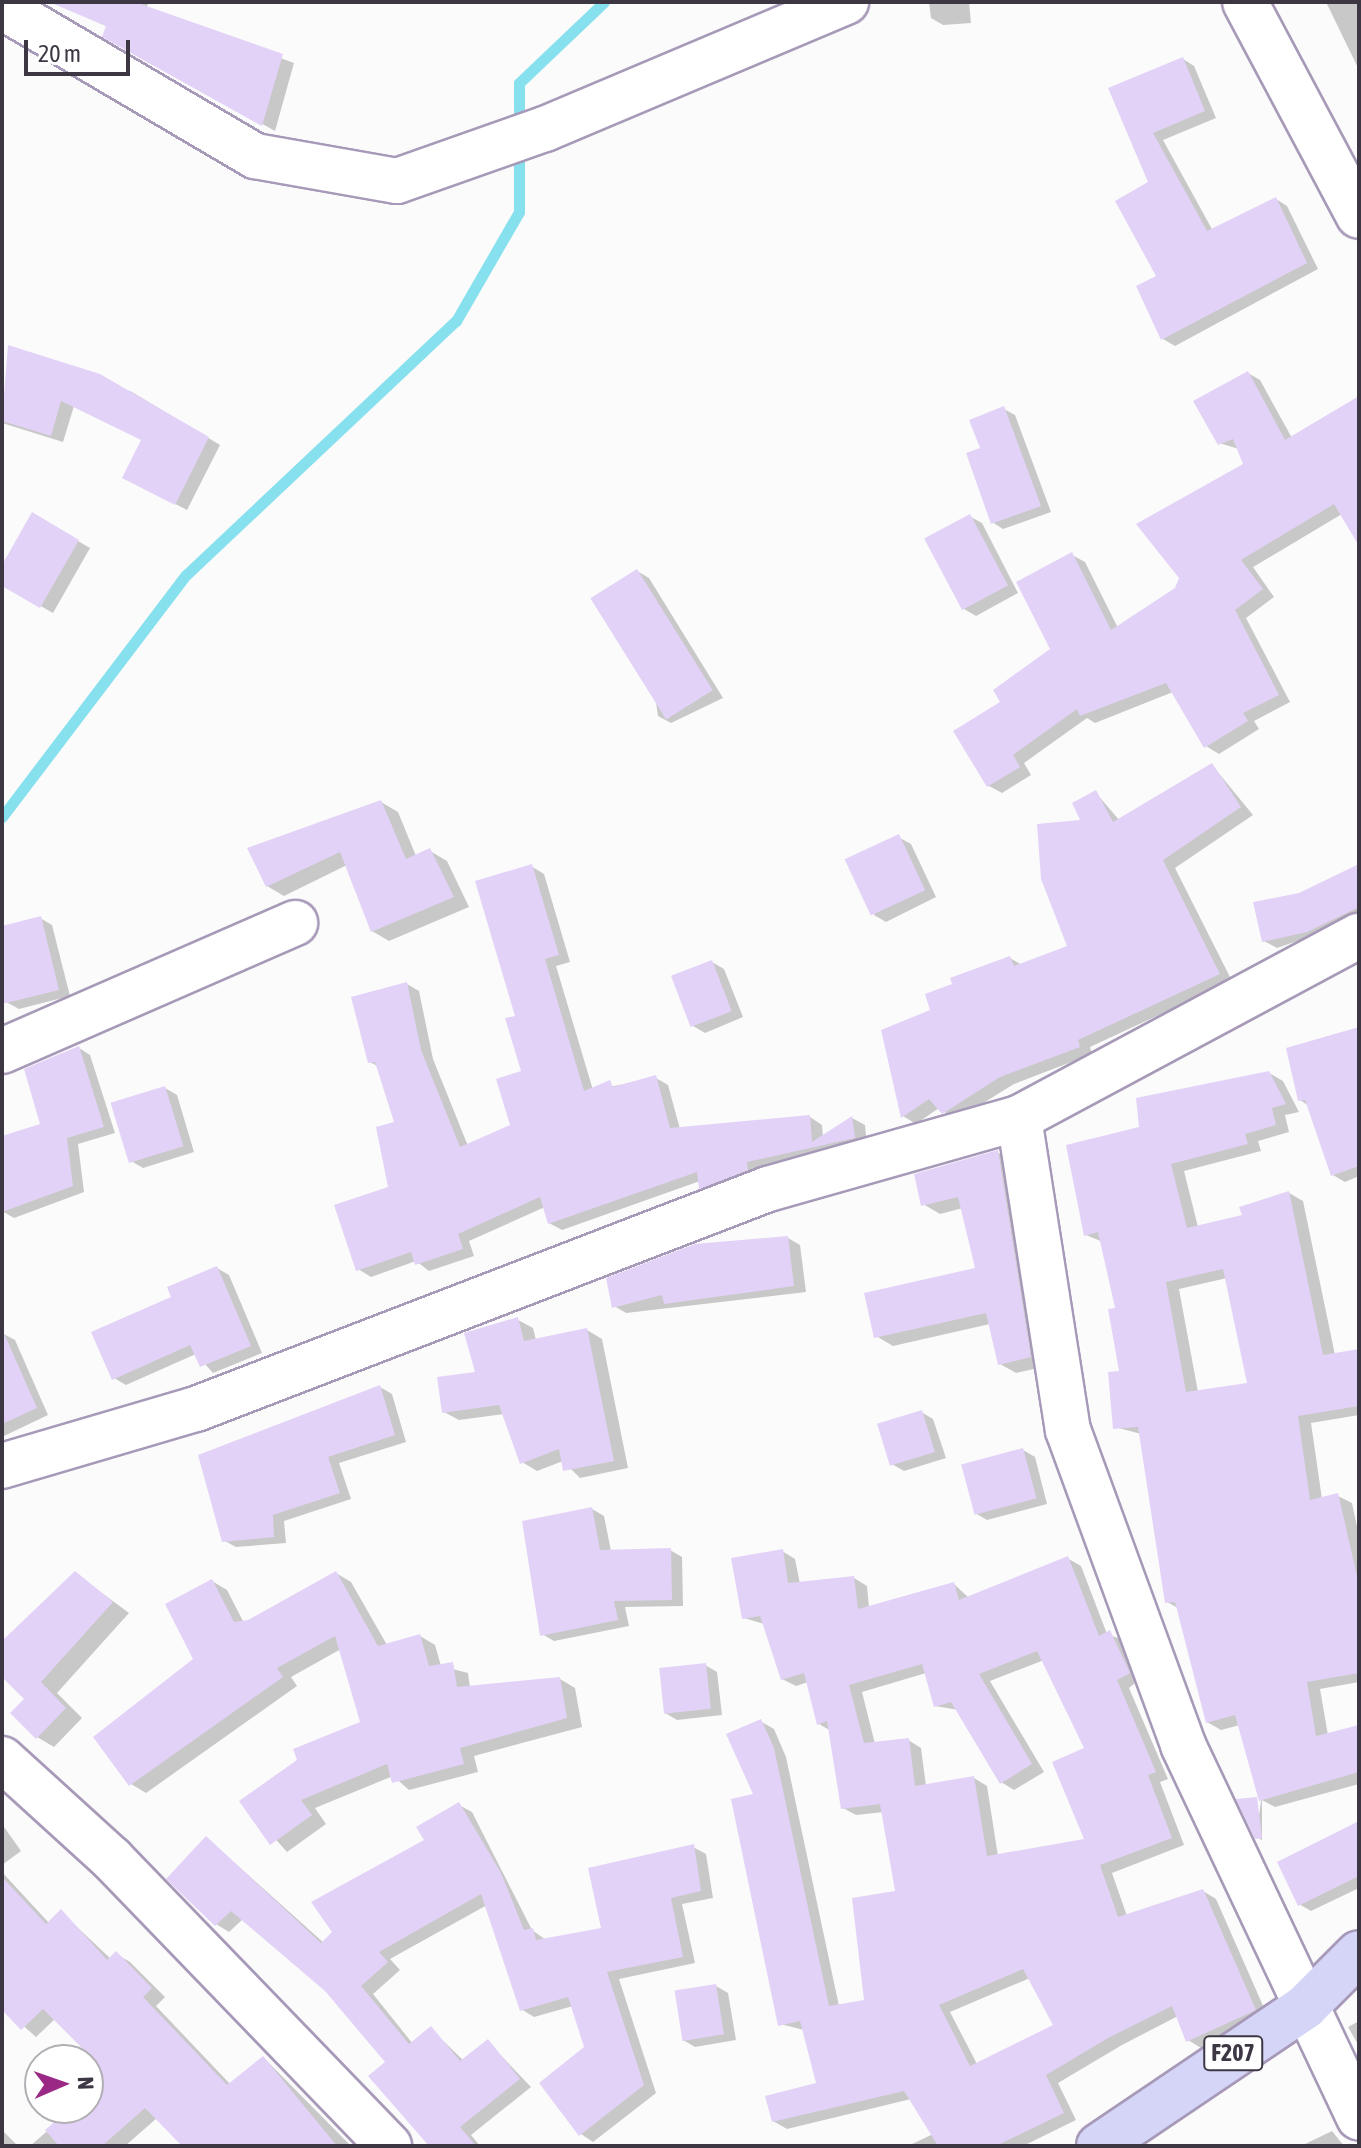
<!DOCTYPE html>
<style>
body{margin:0}
#map{position:relative;width:1361px;height:2148px;overflow:hidden;background:#fbfbfb;font-family:"Asap Condensed",sans-serif}
div>[style]{position:absolute}
[style*='--x']{left:calc(var(--x)*1px);top:calc(var(--y)*1px);width:calc(var(--w)*1px);rotate:calc(var(--a)*1deg)}
.shadow>*{inset:0;background:#0003}
.stream>*{height:11px;margin:-5.5px;padding:0 5.5px;transform-origin:5.5px;border-radius:5.5px;background:#87e0ed}
.building>*{inset:0;background:#e3d2f7;transform-origin:0 0}
.roads{filter:drop-shadow(2px 0 #a799b8) drop-shadow(-2px 0 #a799b8) drop-shadow(0 2px #a799b8) drop-shadow(0 -2px #a799b8)}
.minor>*{height:44px;margin:-22px;padding:0 22px;transform-origin:22px;border-radius:22px;background:#fff}
.major>*{height:44px;margin:-22px;padding:0 22px;transform-origin:22px;border-radius:22px;background:#d5d6f7}
span{translate:-50% -50%;white-space:nowrap;text-align:center;line-height:1.15;-webkit-text-stroke:8px #fff;paint-order:stroke}
.shield-label span{padding:2px 6px;background:#fff;border:2px solid;border-radius:6px;-webkit-text-stroke-width:0}
.shield-label{font-size:24px;color:#3d3744;font-weight:700}
.frame{position:absolute;inset:0;border:4px solid #3d3744;pointer-events:none}
.north{position:absolute;left:24px;top:2044px;width:80px;height:80px;box-sizing:border-box;background:#fff;border:2px solid #b1afb4;border-radius:50%;rotate:88deg;font-size:22px;font-weight:700;line-height:32px;text-align:center;color:#3d3744}
.north::after{content:'';display:block;margin:auto;width:28px;height:36px;background:#9a2885;clip-path:polygon(50% 0,100% 100%,50% 72%,0 100%)}
.scale{position:absolute;left:24px;top:40px;width:106px;height:36px;box-sizing:border-box;border:4px solid #3d3744;border-top:0;padding-left:10px;font-size:24px;line-height:28px;white-space:nowrap;color:#3d3744;-webkit-text-stroke:6px #fff;paint-order:stroke}
</style>
<div id="map">
<div class="shadow">
<div style="clip-path:polygon(53px 2px,149px 2px,146px 8px,294px 63px,275px 131px,104px 36px,108px 27px)"></div>
<div style="clip-path:polygon(929px 2px,969px 2px,971px 23px,943px 25px,931px 18px)"></div>
<div style="clip-path:polygon(1326px 2px,1359px 2px,1359px 70px)"></div>
<div style="clip-path:polygon(1183px 59px,1194px 66px,1216px 118px,1163px 140px,1213px 231px,1276px 199px,1287px 206px,1318px 269px,1175px 346px,1163px 339px,1138px 287px,1159px 277px,1150px 183px,1111px 89px)"></div>
<div style="clip-path:polygon(10px 348px,132px 392px,220px 445px,187px 510px,137px 484px,143px 440px,74px 406px,63px 442px,2px 423px)"></div>
<div style="clip-path:polygon(1248px 373px,1260px 380px,1292px 438px,1359px 398px,1359px 535px,1342px 514px,1253px 567px,1274px 597px,1246px 618px,1290px 702px,1254px 721px,1259px 729px,1219px 754px,1206px 746px,1173px 692px,1095px 723px,1087px 718px,1024px 763px,1031px 775px,1002px 793px,989px 786px,1003px 702px,1053px 650px,1072px 555px,1085px 562px,1118px 628px,1177px 590px,1246px 465px,1239px 449px,1219px 443px)"></div>
<div style="clip-path:polygon(1004px 409px,1015px 415px,1051px 512px,1003px 529px,992px 522px,982px 449px)"></div>
<div style="clip-path:polygon(33px 515px,90px 548px,53px 613px,2px 584px,2px 569px)"></div>
<div style="clip-path:polygon(969px 516px,982px 523px,1018px 593px,976px 616px,964px 609px)"></div>
<div style="clip-path:polygon(637px 571px,649px 578px,723px 698px,671px 723px,658px 716px)"></div>
<div style="clip-path:polygon(1212px 765px,1253px 815px,1175px 868px,1232px 981px,1090px 1047px,1092px 1054px,1014px 1084px,956px 1120px,939px 1108px,916px 1124px,903px 1116px,933px 1011px,954px 985px,1010px 958px,1022px 965px,1069px 947px,1083px 822px,1096px 793px,1120px 821px)"></div>
<div style="clip-path:polygon(381px 802px,398px 812px,416px 856px,430px 851px,447px 861px,469px 907px,389px 941px,372px 931px,347px 865px,284px 896px,267px 886px)"></div>
<div style="clip-path:polygon(898px 837px,911px 844px,936px 897px,886px 922px,874px 915px)"></div>
<div style="clip-path:polygon(531px 866px,544px 874px,570px 962px,556px 966px,593px 1090px,656px 1078px,668px 1085px,680px 1129px,810px 1117px,822px 1125px,823px 1137px,852px 1118px,865px 1125px,867px 1145px,713px 1195px,700px 1181px,562px 1230px,549px 1223px,545px 1207px,469px 1241px,474px 1256px,429px 1271px,416px 1261px,371px 1277px,358px 1269px,391px 1188px,397px 1124px,379px 1067px,370px 1062px,407px 984px,419px 991px,433px 1059px,468px 1146px,512px 1126px,523px 1072px,518px 1017px)"></div>
<div style="clip-path:polygon(1359px 866px,1359px 920px,1277px 948px,1264px 941px,1300px 895px)"></div>
<div style="clip-path:polygon(40px 918px,52px 925px,70px 996px,19px 1009px,6px 1002px,2px 984px,2px 928px)"></div>
<div style="clip-path:polygon(712px 962px,724px 969px,743px 1017px,705px 1033px,693px 1026px)"></div>
<div style="clip-path:polygon(1359px 1030px,1359px 1176px,1345px 1182px,1333px 1175px,1309px 1106px,1300px 1100px)"></div>
<div style="clip-path:polygon(79px 1048px,90px 1055px,115px 1133px,78px 1144px,84px 1192px,14px 1218px,2px 1211px,2px 1138px,43px 1126px)"></div>
<div style="clip-path:polygon(evenodd,1269px 1073px,1283px 1081px,1299px 1112px,1285px 1115px,1289px 1132px,1258px 1141px,1261px 1151px,1184px 1171px,1198px 1227px,1244px 1217px,1289px 1193px,1303px 1201px,1335px 1355px,1359px 1351px,1359px 1415px,1311px 1423px,1322px 1499px,1338px 1496px,1352px 1503px,1359px 1536px,1359px 1682px,1320px 1689px,1328px 1735px,1359px 1727px,1359px 1784px,1275px 1807px,1262px 1800px,1262px 1840px,1256px 1837px,1261px 1801px,1240px 1725px,1221px 1730px,1207px 1722px,1178px 1608px,1167px 1602px,1141px 1434px,1115px 1427px,1122px 1373px,1118px 1309px,1103px 1242px,1086px 1235px,1141px 1128px,1269px 1073px,1227px 1278px,1250px 1385px,1198px 1392px,1179px 1289px,1227px 1278px)"></div>
<div style="clip-path:polygon(165px 1088px,177px 1095px,194px 1152px,143px 1168px,131px 1161px)"></div>
<div style="clip-path:polygon(997px 1152px,1014px 1162px,1047px 1366px,1016px 1373px,1000px 1364px,990px 1324px,893px 1346px,876px 1336px,978px 1270px,963px 1208px,940px 1214px,923px 1204px)"></div>
<div style="clip-path:polygon(788px 1238px,800px 1245px,806px 1292px,626px 1313px,614px 1306px)"></div>
<div style="clip-path:polygon(217px 1268px,229px 1275px,262px 1353px,213px 1373px,196px 1354px,126px 1385px,114px 1378px,173px 1298px)"></div>
<div style="clip-path:polygon(518px 1320px,533px 1328px,536px 1340px,587px 1330px,602px 1339px,628px 1468px,580px 1478px,563px 1461px,537px 1471px,522px 1462px,504px 1414px,459px 1420px,444px 1412px)"></div>
<div style="clip-path:polygon(2px 1333px,15px 1340px,48px 1415px,4px 1436px)"></div>
<div style="clip-path:polygon(380px 1387px,392px 1394px,406px 1442px,339px 1463px,351px 1499px,284px 1521px,286px 1543px,236px 1547px,223px 1540px)"></div>
<div style="clip-path:polygon(921px 1412px,933px 1419px,946px 1458px,904px 1471px,892px 1464px)"></div>
<div style="clip-path:polygon(1023px 1450px,1035px 1457px,1047px 1504px,987px 1520px,975px 1513px)"></div>
<div style="clip-path:polygon(592px 1509px,604px 1516px,611px 1551px,670px 1550px,682px 1557px,683px 1606px,625px 1607px,629px 1626px,554px 1641px,542px 1634px)"></div>
<div style="clip-path:polygon(evenodd,782px 1551px,795px 1559px,800px 1584px,854px 1578px,867px 1586px,869px 1608px,954px 1584px,969px 1598px,1067px 1558px,1081px 1566px,1107px 1634px,1123px 1640px,1141px 1678px,1129px 1688px,1168px 1779px,1160px 1782px,1184px 1845px,1112px 1873px,1127px 1916px,1203px 1891px,1216px 1899px,1268px 2017px,1201px 2048px,1188px 2040px,1178px 2016px,1122px 2045px,1058px 2083px,1076px 2120px,1023px 2146px,908px 2146px,933px 2134px,911px 2099px,787px 2129px,773px 2121px,818px 2084px,804px 2030px,780px 2024px,756px 1796px,760px 1721px,774px 1729px,786px 1757px,839px 2006px,866px 2002px,897px 1892px,884px 1812px,856px 1815px,843px 1808px,831px 1731px,819px 1724px,808px 1682px,796px 1686px,782px 1679px,764px 1624px,744px 1618px,782px 1551px,1044px 1660px,1087px 1749px,1087px 1841px,998px 1856px,987px 1786px,974px 1778px,926px 1786px,921px 1748px,908px 1740px,875px 1744px,862px 1692px,926px 1673px,935px 1706px,959px 1710px,1001px 1782px,1014px 1790px,1044px 1772px,990px 1681px,1044px 1660px,782px 1551px,1030px 1978px,1055px 2026px,977px 2064px,950px 2012px,1030px 1978px)"></div>
<div style="clip-path:polygon(75px 1573px,129px 1613px,57px 1693px,82px 1718px,54px 1747px,37px 1737px,27px 1699px,2px 1674px,2px 1644px)"></div>
<div style="clip-path:polygon(336px 1573px,351px 1582px,387px 1645px,420px 1636px,435px 1645px,441px 1666px,468px 1673px,470px 1688px,560px 1679px,575px 1688px,582px 1727px,474px 1756px,478px 1772px,409px 1790px,393px 1776px,315px 1808px,326px 1824px,287px 1852px,242px 1802px,362px 1723px,341px 1649px,291px 1677px,297px 1686px,146px 1793px,131px 1784px,196px 1660px,212px 1581px,227px 1590px,244px 1623px)"></div>
<div style="clip-path:polygon(705px 1665px,717px 1672px,722px 1715px,677px 1720px,665px 1713px)"></div>
<div style="clip-path:polygon(459px 1805px,472px 1812px,532px 1930px,546px 1940px,603px 1930px,693px 1847px,706px 1854px,713px 1898px,682px 1904px,695px 1963px,619px 1979px,656px 2093px,593px 2142px,581px 2134px,586px 2048px,573px 2006px,534px 2017px,521px 2009px,487px 1905px,390px 1959px,400px 1970px,373px 1994px,413px 2044px,431px 2029px,464px 2061px,488px 2042px,531px 2087px,471px 2135px,480px 2146px,432px 2146px,388px 2062px,326px 1989px,243px 1919px,229px 1932px,216px 1924px,207px 1838px,324px 1943px)"></div>
<div style="clip-path:polygon(1359px 1823px,1359px 1888px,1311px 1911px,1299px 1904px)"></div>
<div style="clip-path:polygon(2px 1824px,21px 1851px,2px 1865px)"></div>
<div style="clip-path:polygon(2px 1872px,49px 1923px,61px 1912px,111px 1959px,116px 1954px,130px 1962px,165px 1997px,156px 2006px,231px 2085px,264px 2058px,351px 2146px,185px 2146px,157px 2118px,125px 2146px,30px 2146px,74px 2108px,88px 2108px,88px 2095px,112px 2075px,56px 2018px,36px 2037px,2px 2007px)"></div>
<div style="clip-path:polygon(716px 1986px,728px 1993px,736px 2040px,695px 2047px,683px 2040px)"></div>
<div style="clip-path:polygon(1359px 2021px,1359px 2046px,1348px 2027px)"></div>
<div style="clip-path:polygon(2px 2130px,18px 2146px,2px 2146px)"></div>
<div style="clip-path:polygon(1332px 2131px,1344px 2146px,1301px 2146px)"></div>
</div>
<div class="stream">
<div style="--x:519;--y:128;--w:45;--a:-90"></div>
<div style="--x:519;--y:83;--w:117;--a:-43.6"></div>
<div style="--x:2;--y:817;--w:304;--a:-52.8"></div>
<div style="--x:186;--y:575;--w:371;--a:-43.3"></div>
<div style="--x:456;--y:321;--w:126;--a:-60"></div>
<div style="--x:519;--y:212;--w:62;--a:-90"></div>
</div>
<div class="building">
<div style="clip-path:polygon(49px 2px,135px 2px,283px 54px,262px 126px,102px 37px,106px 26px)"></div>
<div style="clip-path:polygon(1183px 57px,1205px 111px,1153px 133px,1207px 231px,1276px 197px,1307px 263px,1161px 340px,1136px 286px,1156px 276px,1115px 201px,1148px 182px,1108px 88px)"></div>
<div style="clip-path:polygon(8px 345px,100px 374px,209px 437px,175px 505px,122px 478px,141px 440px,61px 401px,51px 436px,2px 421px)"></div>
<div style="clip-path:polygon(1248px 371px,1285px 440px,1359px 396px,1359px 546px,1334px 504px,1241px 560px,1263px 589px,1235px 610px,1279px 695px,1243px 713px,1248px 721px,1204px 748px,1166px 683px,1080px 716px,1077px 709px,1013px 755px,1020px 767px,987px 787px,953px 731px,1000px 702px,993px 690px,1050px 649px,1016px 582px,1072px 552px,1111px 630px,1175px 588px,1179px 578px,1136px 524px,1243px 464px,1233px 439px,1218px 445px,1193px 401px)"></div>
<div style="clip-path:polygon(1004px 406px,1041px 506px,991px 524px,966px 453px,980px 448px,969px 420px)"></div>
<div style="clip-path:polygon(32px 512px,79px 540px,40px 608px,2px 586px,2px 565px)"></div>
<div style="left:970px;top:514px;width:81px;height:52px;rotate:62deg"></div>
<div style="left:637px;top:569px;width:143px;height:55px;rotate:58deg"></div>
<div style="clip-path:polygon(1212px 763px,1241px 807px,1163px 860px,1220px 974px,1078px 1040px,1080px 1047px,1000px 1077px,942px 1114px,929px 1099px,901px 1118px,881px 1030px,930px 1010px,925px 994px,952px 984px,950px 978px,1010px 956px,1014px 966px,1067px 946px,1041px 879px,1037px 824px,1080px 820px,1072px 803px,1096px 790px,1113px 822px)"></div>
<div style="clip-path:polygon(381px 800px,406px 859px,430px 848px,454px 897px,371px 932px,340px 852px,266px 887px,247px 848px)"></div>
<div style="left:899px;top:834px;width:62px;height:60px;rotate:65deg"></div>
<div style="clip-path:polygon(532px 864px,559px 955px,545px 959px,584px 1091px,610px 1080px,613px 1087px,656px 1075px,670px 1128px,810px 1115px,812px 1142px,852px 1116px,855px 1138px,747px 1162px,748px 1170px,699px 1189px,697px 1172px,548px 1224px,540px 1197px,458px 1234px,463px 1249px,415px 1265px,411px 1252px,356px 1271px,334px 1205px,388px 1187px,376px 1127px,394px 1122px,375px 1062px,368px 1063px,351px 997px,407px 982px,421px 1050px,460px 1147px,510px 1125px,496px 1079px,521px 1071px,505px 1018px,515px 1016px,475px 881px)"></div>
<div style="clip-path:polygon(1359px 864px,1359px 907px,1307px 932px,1262px 942px,1253px 902px,1299px 893px)"></div>
<div style="clip-path:polygon(41px 916px,59px 990px,2px 1004px,2px 926px)"></div>
<div style="left:712px;top:960px;width:55px;height:44px;rotate:69deg"></div>
<div style="clip-path:polygon(1359px 1027px,1359px 1166px,1331px 1176px,1305px 1100px,1298px 1101px,1286px 1048px)"></div>
<div style="clip-path:polygon(79px 1046px,104px 1127px,67px 1138px,73px 1186px,2px 1212px,2px 1136px,40px 1124px,24px 1069px)"></div>
<div style="clip-path:polygon(evenodd,1269px 1071px,1286px 1104px,1272px 1108px,1276px 1125px,1245px 1134px,1248px 1144px,1171px 1164px,1187px 1228px,1242px 1215px,1239px 1207px,1289px 1191px,1323px 1355px,1359px 1349px,1359px 1406px,1298px 1416px,1310px 1500px,1338px 1493px,1359px 1585px,1359px 1673px,1307px 1682px,1316px 1736px,1359px 1725px,1359px 1772px,1259px 1801px,1235px 1715px,1206px 1723px,1175px 1602px,1165px 1603px,1138px 1427px,1113px 1429px,1108px 1372px,1119px 1371px,1108px 1309px,1115px 1308px,1098px 1232px,1084px 1236px,1066px 1145px,1139px 1127px,1136px 1098px,1269px 1071px,1223px 1269px,1247px 1383px,1186px 1392px,1166px 1282px,1223px 1269px)"></div>
<div style="left:165px;top:1086px;width:63px;height:57px;rotate:73deg"></div>
<div style="clip-path:polygon(998px 1150px,1031px 1357px,998px 1365px,986px 1313px,874px 1338px,864px 1293px,975px 1268px,958px 1197px,921px 1206px,914px 1174px)"></div>
<div style="clip-path:polygon(788px 1236px,794px 1286px,664px 1304px,662px 1295px,612px 1308px,606px 1278px,695px 1244px)"></div>
<div style="clip-path:polygon(217px 1266px,251px 1346px,200px 1367px,190px 1345px,112px 1380px,91px 1332px,171px 1297px,167px 1287px)"></div>
<div style="clip-path:polygon(518px 1317px,524px 1341px,587px 1328px,614px 1461px,563px 1471px,559px 1449px,520px 1464px,499px 1405px,442px 1413px,437px 1377px,475px 1372px,464px 1333px)"></div>
<div style="clip-path:polygon(2px 1329px,37px 1408px,2px 1424px)"></div>
<div style="clip-path:polygon(380px 1385px,395px 1435px,328px 1457px,340px 1493px,273px 1515px,274px 1537px,222px 1542px,198px 1455px)"></div>
<div style="left:922px;top:1410px;width:44px;height:47px;rotate:73deg"></div>
<div style="left:1023px;top:1448px;width:52px;height:64px;rotate:75deg"></div>
<div style="clip-path:polygon(592px 1507px,600px 1550px,671px 1548px,672px 1600px,614px 1601px,618px 1620px,540px 1636px,522px 1521px)"></div>
<div style="clip-path:polygon(evenodd,783px 1549px,788px 1583px,854px 1576px,858px 1609px,954px 1582px,959px 1600px,1068px 1556px,1099px 1636px,1110px 1630px,1130px 1673px,1117px 1680px,1156px 1772px,1148px 1775px,1172px 1838px,1100px 1865px,1118px 1917px,1203px 1889px,1256px 2010px,1186px 2042px,1172px 2006px,1108px 2038px,1046px 2075px,1064px 2113px,996px 2146px,938px 2146px,904px 2091px,772px 2122px,765px 2096px,816px 2083px,800px 2021px,778px 2026px,731px 1799px,753px 1794px,726px 1734px,761px 1719px,774px 1748px,829px 2006px,864px 2000px,852px 1898px,895px 1891px,880px 1804px,841px 1809px,827px 1721px,817px 1725px,804px 1673px,781px 1680px,760px 1616px,742px 1619px,731px 1558px,783px 1549px,1037px 1651px,1084px 1748px,1052px 1762px,1084px 1839px,987px 1856px,974px 1776px,915px 1786px,909px 1738px,864px 1743px,849px 1685px,922px 1664px,934px 1707px,951px 1702px,1000px 1784px,1032px 1764px,979px 1674px,1037px 1651px,783px 1549px,1023px 1969px,1053px 2025px,970px 2066px,939px 2005px,1023px 1969px)"></div>
<div style="clip-path:polygon(75px 1571px,113px 1602px,41px 1682px,66px 1708px,36px 1739px,10px 1713px,24px 1699px,2px 1677px,2px 1641px)"></div>
<div style="clip-path:polygon(336px 1571px,378px 1646px,420px 1634px,429px 1666px,453px 1662px,457px 1687px,560px 1677px,567px 1718px,460px 1748px,464px 1764px,392px 1783px,387px 1764px,301px 1800px,312px 1815px,270px 1845px,239px 1801px,297px 1760px,293px 1749px,360px 1722px,335px 1636px,277px 1668px,283px 1677px,129px 1786px,93px 1737px,193px 1659px,165px 1604px,212px 1579px,234px 1622px,248px 1620px)"></div>
<div style="left:706px;top:1663px;width:46px;height:47px;rotate:84deg"></div>
<div style="clip-path:polygon(1257px 1797px,1262px 1838px,1255px 1839px,1236px 1799px)"></div>
<div style="clip-path:polygon(459px 1802px,501px 1873px,524px 1930px,533px 1928px,536px 1940px,601px 1928px,588px 1868px,694px 1844px,701px 1891px,671px 1898px,683px 1957px,607px 1972px,644px 2085px,579px 2136px,539px 2083px,584px 2047px,568px 1997px,520px 2011px,481px 1894px,379px 1952px,388px 1962px,361px 1986px,409px 2044px,431px 2026px,460px 2061px,488px 2039px,520px 2079px,460px 2127px,476px 2146px,429px 2146px,368px 2076px,385px 2062px,325px 1991px,231px 1911px,215px 1926px,166px 1879px,206px 1836px,321px 1943px,332px 1932px,311px 1902px,424px 1840px,416px 1827px)"></div>
<div style="clip-path:polygon(1359px 1821px,1359px 1876px,1298px 1906px,1277px 1862px)"></div>
<div style="clip-path:polygon(2px 1877px,46px 1924px,61px 1909px,107px 1960px,116px 1951px,152px 1988px,143px 1997px,227px 2085px,263px 2056px,337px 2146px,182px 2146px,145px 2108px,102px 2146px,59px 2146px,45px 2130px,71px 2108px,88px 2108px,88px 2054px,43px 2009px,21px 2030px,2px 2010px)"></div>
<div style="left:716px;top:1984px;width:51px;height:42px;rotate:81deg"></div>
</div>
<div class="roads">
<div class="minor">
<div style="--x:1245;--y:2;--w:242;--a:62"></div>
<div style="--x:2;--y:7;--w:294;--a:30.5"></div>
<div style="--x:255;--y:156;--w:144;--a:10"></div>
<div style="--x:397;--y:181;--w:157;--a:-19.4"></div>
<div style="--x:545;--y:129;--w:327;--a:-22.9"></div>
<div style="--x:2;--y:1051;--w:320;--a:-23.6"></div>
<div style="--x:1019;--y:1118;--w:316;--a:81.1"></div>
<div style="--x:1068;--y:1430;--w:335;--a:69.9"></div>
<div style="--x:1183;--y:1745;--w:412;--a:64.7"></div>
<div style="--x:2;--y:1466;--w:202;--a:-16.4"></div>
<div style="--x:196;--y:1409;--w:613;--a:-21.04"></div>
<div style="--x:768;--y:1189;--w:261;--a:-15.8"></div>
<div style="--x:1019;--y:1118;--w:386;--a:-28.2"></div>
<div style="--x:2;--y:1759;--w:149;--a:42.3"></div>
<div style="--x:112;--y:1859;--w:399;--a:46"></div>
</div>
<div class="major">
<div style="--x:1099;--y:2146;--w:249;--a:-34"></div>
<div style="--x:1305;--y:2007;--w:76;--a:-45"></div>
</div>
</div>
<div class="shield-label">
<span style="left:1233px;top:2053px">F207</span>
</div>
<div class="frame"></div>
<div class="north">N</div>
<div class="scale">20 m</div>
</div>
